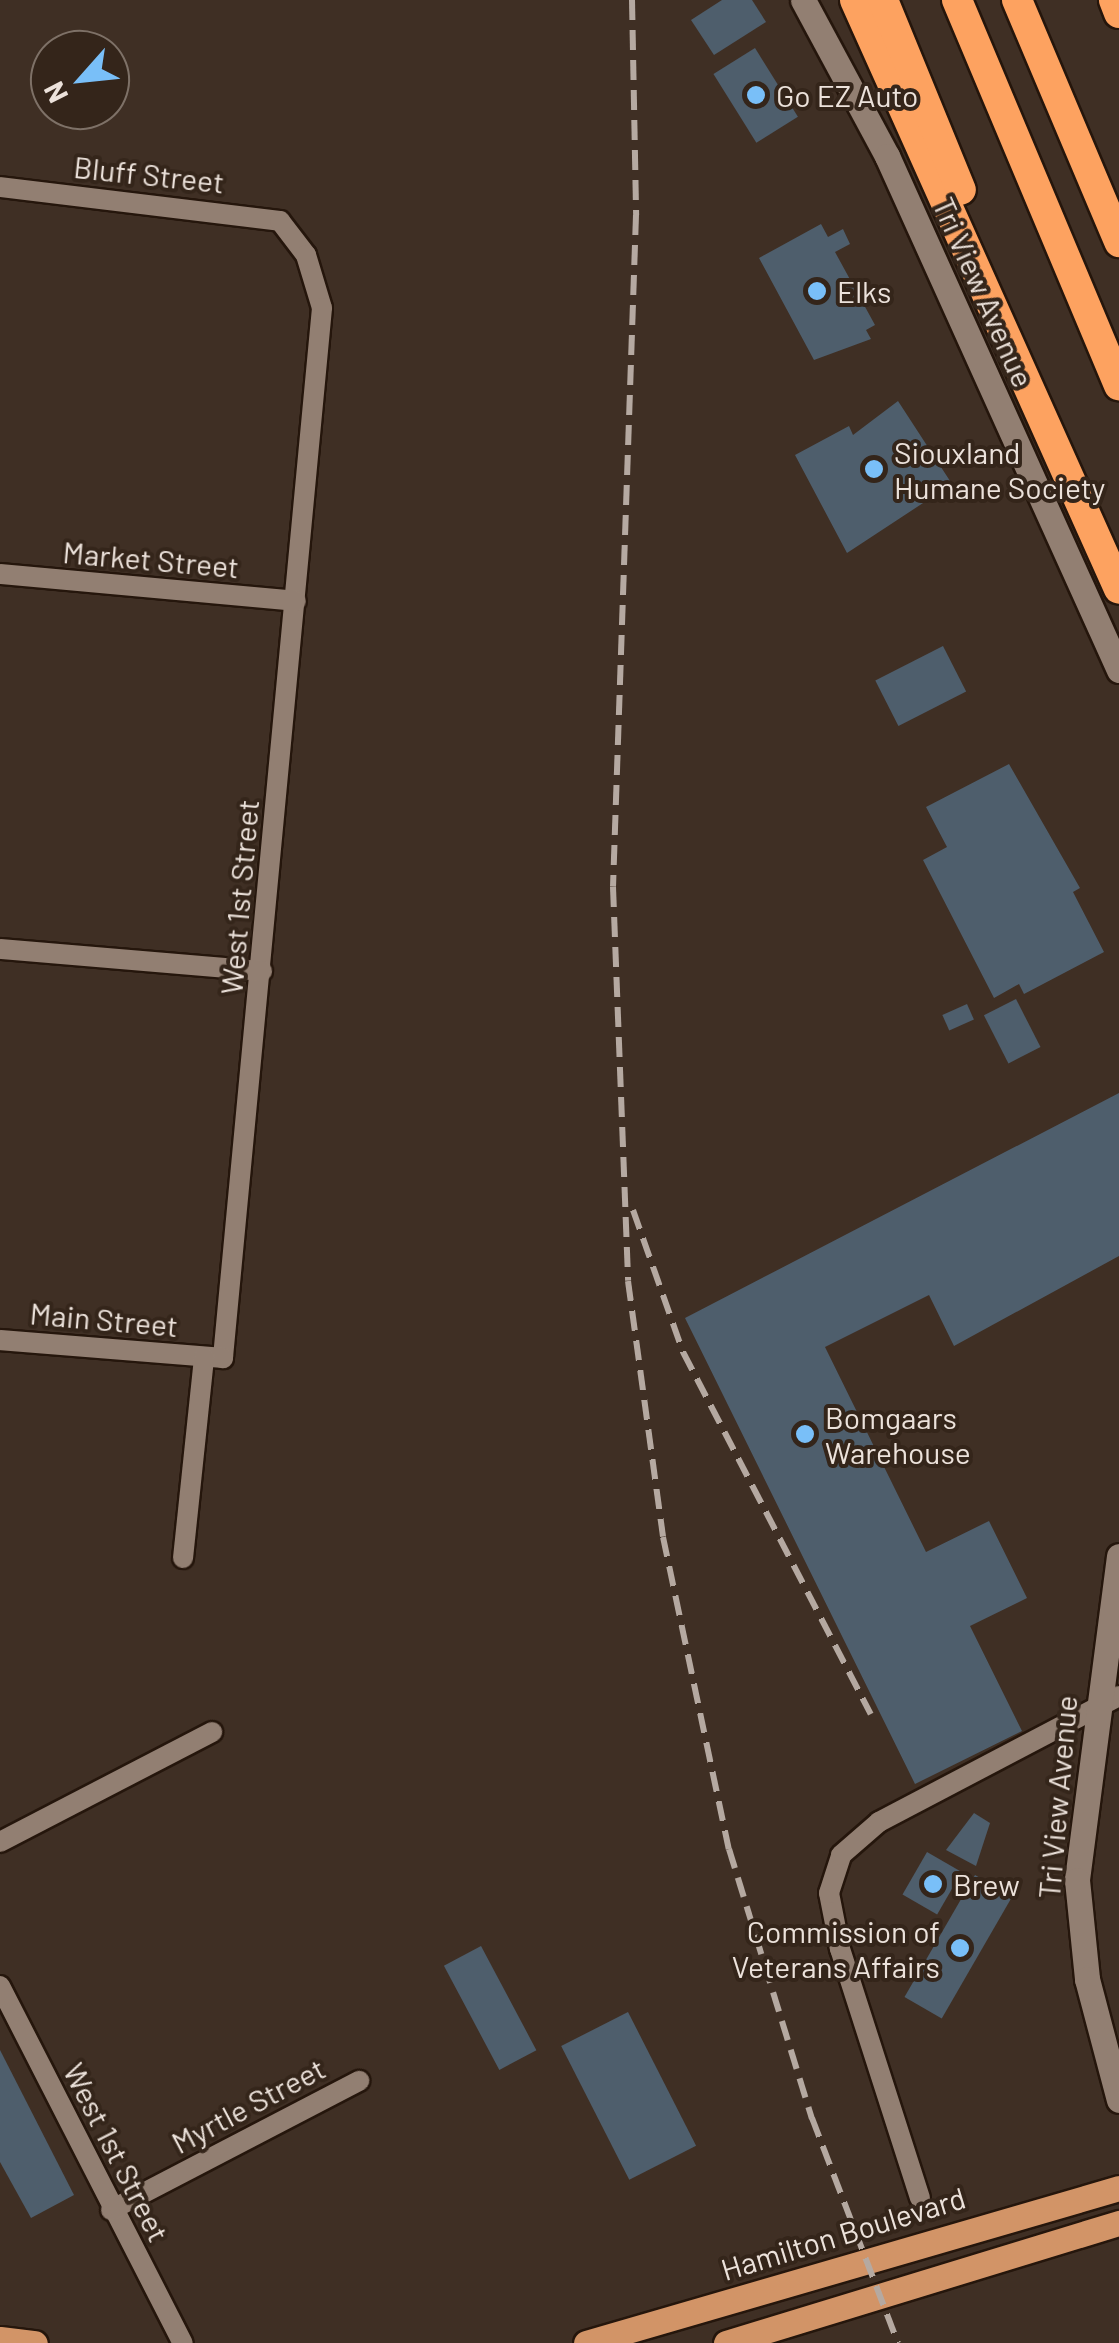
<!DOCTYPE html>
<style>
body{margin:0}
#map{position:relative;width:1119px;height:2343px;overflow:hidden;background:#3f2f24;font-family:Barlow,sans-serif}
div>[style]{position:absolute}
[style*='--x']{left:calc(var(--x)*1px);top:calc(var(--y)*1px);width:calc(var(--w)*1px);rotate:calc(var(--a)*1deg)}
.building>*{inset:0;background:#4e5e6c;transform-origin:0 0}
.roads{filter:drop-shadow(2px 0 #25160c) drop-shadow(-2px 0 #25160c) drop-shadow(0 2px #25160c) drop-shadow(0 -2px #25160c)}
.street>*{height:20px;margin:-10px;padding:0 10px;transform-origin:10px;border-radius:10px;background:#927f72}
.secondary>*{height:25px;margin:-12.5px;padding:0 12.5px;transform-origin:12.5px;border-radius:12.5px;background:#927f72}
.primary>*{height:25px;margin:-12.5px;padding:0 12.5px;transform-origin:12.5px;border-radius:12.5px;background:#d29467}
.highway>*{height:30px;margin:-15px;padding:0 15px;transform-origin:15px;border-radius:15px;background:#fda260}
.rail>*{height:6px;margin-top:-3px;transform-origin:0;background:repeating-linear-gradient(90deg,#b5a9a1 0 20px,transparent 0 30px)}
.dots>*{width:28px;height:28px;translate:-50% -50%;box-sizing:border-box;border:5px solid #34251a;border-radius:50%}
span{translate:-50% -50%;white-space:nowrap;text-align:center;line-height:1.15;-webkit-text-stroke:8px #34251a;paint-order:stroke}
.poi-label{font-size:30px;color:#ece2db}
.left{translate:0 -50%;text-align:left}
.right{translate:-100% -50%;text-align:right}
.street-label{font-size:30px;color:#ece2db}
.north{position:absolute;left:30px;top:30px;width:100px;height:100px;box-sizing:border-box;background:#34251a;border:2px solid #7e7167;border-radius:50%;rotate:243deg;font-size:28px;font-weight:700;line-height:40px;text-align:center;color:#ece2db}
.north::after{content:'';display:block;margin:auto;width:35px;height:45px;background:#79bff8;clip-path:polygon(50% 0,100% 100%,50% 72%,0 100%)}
</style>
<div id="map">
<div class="building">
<div style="clip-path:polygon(722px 0,752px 0,766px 22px,714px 55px,691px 20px)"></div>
<div style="left:755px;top:48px;width:81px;height:49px;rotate:58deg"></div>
<div style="clip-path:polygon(821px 224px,828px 237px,843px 229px,850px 244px,835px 252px,875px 325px,866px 330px,871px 339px,814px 360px,759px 258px)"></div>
<div style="clip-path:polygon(898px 401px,952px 484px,847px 553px,795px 455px,849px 426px,853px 435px)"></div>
<div style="left:943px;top:646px;width:51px;height:76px;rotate:63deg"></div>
<div style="clip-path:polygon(1009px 764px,1080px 888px,1073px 892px,1104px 952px,1024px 994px,1019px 984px,994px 998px,923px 860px,947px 847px,926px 807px)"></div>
<div style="left:1016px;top:999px;width:54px;height:36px;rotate:63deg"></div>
<div style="left:967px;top:1004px;width:17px;height:27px;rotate:66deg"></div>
<div style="clip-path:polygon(1119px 1093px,1119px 1256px,954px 1346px,929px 1295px,825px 1347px,926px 1552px,989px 1521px,1027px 1598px,970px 1626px,1022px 1731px,915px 1784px,685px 1318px)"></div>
<div style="clip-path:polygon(974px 1813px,990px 1823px,976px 1866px,946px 1850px)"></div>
<div style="left:927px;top:1852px;width:40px;height:49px;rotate:30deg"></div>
<div style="left:975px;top:1875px;width:43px;height:141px;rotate:30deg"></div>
<div style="left:481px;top:1946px;width:118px;height:42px;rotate:62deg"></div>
<div style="left:628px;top:2012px;width:150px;height:75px;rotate:63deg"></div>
<div style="clip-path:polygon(0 2050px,74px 2195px,31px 2218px,0 2162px)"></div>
</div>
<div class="roads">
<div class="street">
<div style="--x:0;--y:187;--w:282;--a:6.9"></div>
<div style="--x:280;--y:221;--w:43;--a:52.6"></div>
<div style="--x:306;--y:255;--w:55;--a:73.2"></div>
<div style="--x:322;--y:308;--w:1055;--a:95.39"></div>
<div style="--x:223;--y:1358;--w:224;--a:-175.4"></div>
<div style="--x:0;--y:574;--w:297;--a:5.2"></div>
<div style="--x:0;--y:949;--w:263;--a:4.8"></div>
<div style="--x:183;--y:1558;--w:202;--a:-84"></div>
<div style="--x:0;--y:1842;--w:239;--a:-27.4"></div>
<div style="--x:0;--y:1986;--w:401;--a:62.9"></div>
<div style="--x:920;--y:2198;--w:262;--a:-107.8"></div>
<div style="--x:840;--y:1949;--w:57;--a:-101.1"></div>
<div style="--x:829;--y:1893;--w:40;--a:-72"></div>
<div style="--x:841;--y:1855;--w:50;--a:-41"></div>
<div style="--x:879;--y:1822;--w:271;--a:-27.7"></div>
<div style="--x:111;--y:2210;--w:280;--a:-27.5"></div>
</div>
<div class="secondary">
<div style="--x:803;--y:0;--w:177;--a:61.7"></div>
<div style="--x:887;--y:156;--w:564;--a:65.71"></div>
<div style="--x:1119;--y:1556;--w:327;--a:97.4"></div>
<div style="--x:1077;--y:1880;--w:100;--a:84.2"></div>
<div style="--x:1087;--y:1979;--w:125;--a:75.2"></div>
</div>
<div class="primary">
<div style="--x:0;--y:2339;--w:35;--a:7"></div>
<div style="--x:586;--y:2343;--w:555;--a:-16.21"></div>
<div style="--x:726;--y:2343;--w:411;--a:-17"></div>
</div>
<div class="highway">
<div style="--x:855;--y:0;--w:645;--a:65.86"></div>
<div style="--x:883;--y:0;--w:205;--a:67.7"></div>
<div style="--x:957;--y:0;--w:418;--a:67.2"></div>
<div style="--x:1017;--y:0;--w:263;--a:67.1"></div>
<div style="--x:1114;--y:0;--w:14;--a:69"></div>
</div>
</div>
<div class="rail">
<div style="--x:632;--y:0;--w:215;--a:88.9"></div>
<div style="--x:636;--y:215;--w:672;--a:91.96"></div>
<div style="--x:613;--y:887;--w:394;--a:87.8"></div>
<div style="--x:628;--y:1281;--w:258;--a:82.2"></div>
<div style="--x:663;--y:1537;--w:319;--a:78.1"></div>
<div style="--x:729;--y:1849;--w:282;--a:72.9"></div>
<div style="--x:812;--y:2118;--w:241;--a:69.1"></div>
<div style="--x:633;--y:1210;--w:151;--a:70.6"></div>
<div style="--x:683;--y:1352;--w:408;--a:62.6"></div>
</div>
<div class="dots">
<div style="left:756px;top:95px;background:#79bff8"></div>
<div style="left:817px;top:291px;background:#79bff8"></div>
<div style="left:874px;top:469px;background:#79bff8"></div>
<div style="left:805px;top:1434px;background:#79bff8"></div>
<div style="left:933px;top:1884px;background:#79bff8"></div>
<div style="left:960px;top:1948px;background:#79bff8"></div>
</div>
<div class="poi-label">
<span class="left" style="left:776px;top:95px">Go EZ Auto</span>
<span class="left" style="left:837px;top:291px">Elks</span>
<span class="left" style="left:894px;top:469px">Siouxland<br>Humane Society</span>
<span class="left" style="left:825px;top:1434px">Bomgaars<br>Warehouse</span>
<span class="left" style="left:953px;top:1884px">Brew</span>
<span class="right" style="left:940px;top:1948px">Commission of<br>Veterans Affairs</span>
</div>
<div class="street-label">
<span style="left:149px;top:174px;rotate:6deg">Bluff Street</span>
<span style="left:984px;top:292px;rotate:66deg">Tri View Avenue</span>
<span style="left:151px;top:559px;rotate:5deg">Market Street</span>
<span style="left:239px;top:897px;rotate:-85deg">West 1st Street</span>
<span style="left:104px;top:1319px;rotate:5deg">Main Street</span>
<span style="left:1057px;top:1797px;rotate:-85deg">Tri View Avenue</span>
<span style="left:248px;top:2105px;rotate:-28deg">Myrtle Street</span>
<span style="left:117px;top:2152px;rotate:63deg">West 1st Street</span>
<span style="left:843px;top:2233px;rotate:-17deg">Hamilton Boulevard</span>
</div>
<div class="north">N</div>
</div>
